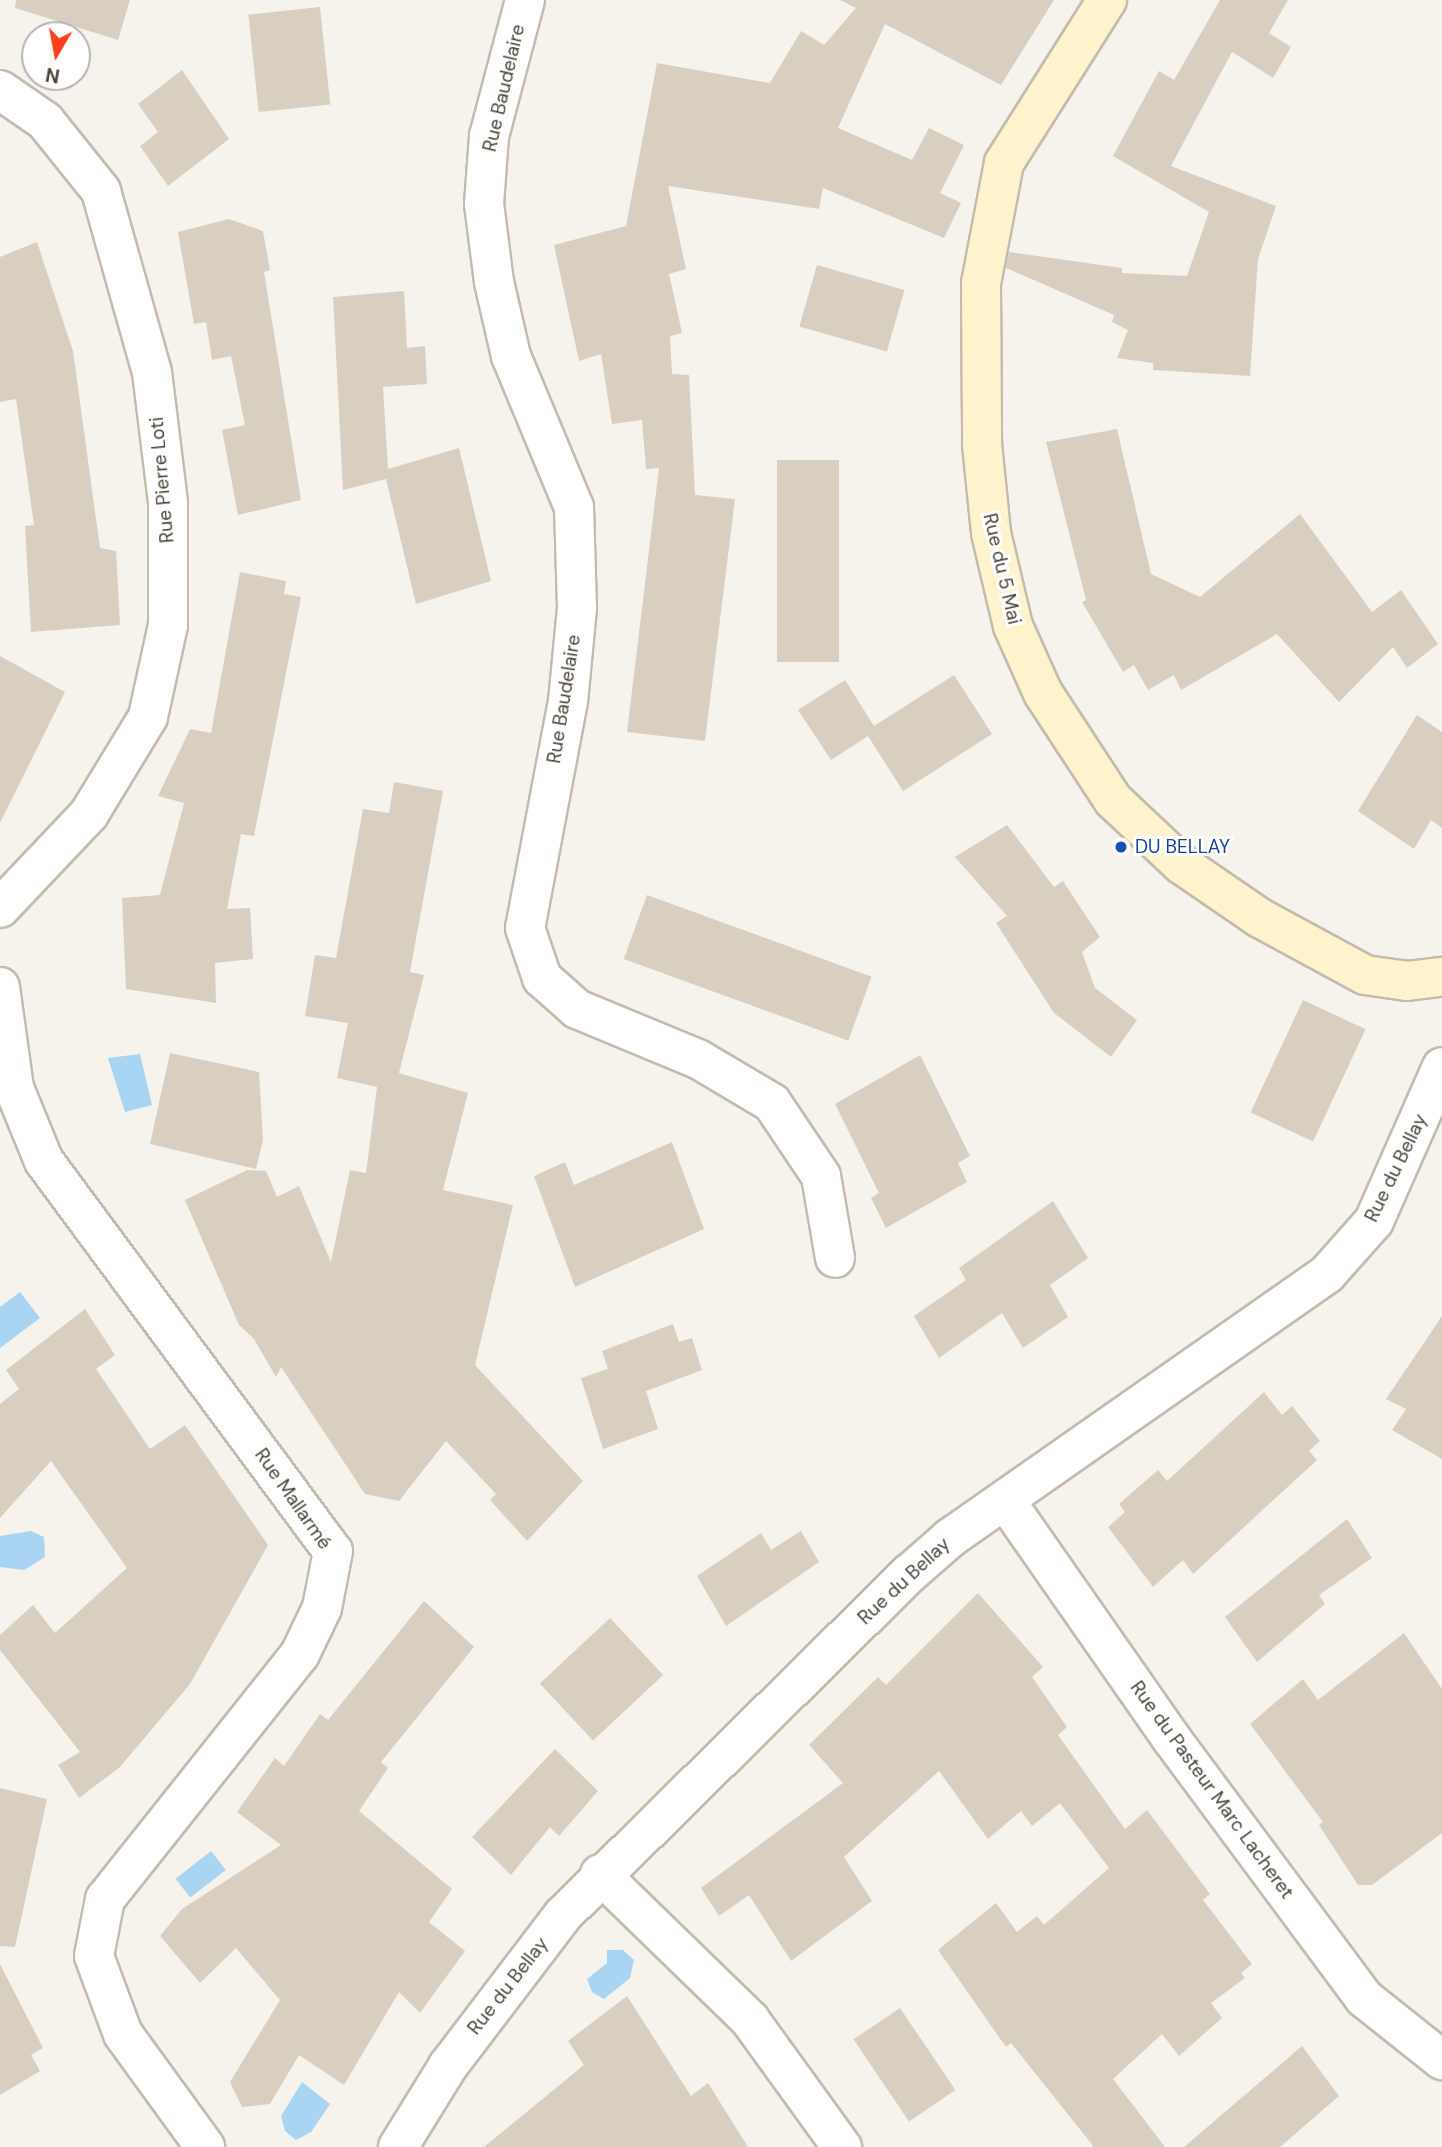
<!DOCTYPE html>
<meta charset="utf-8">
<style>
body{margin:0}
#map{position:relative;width:1442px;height:2147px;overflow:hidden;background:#f6f3ec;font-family:"DM Sans",sans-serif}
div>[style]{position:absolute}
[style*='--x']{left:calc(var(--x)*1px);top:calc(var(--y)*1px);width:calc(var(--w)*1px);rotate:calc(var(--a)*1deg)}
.water>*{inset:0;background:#a9d4f2;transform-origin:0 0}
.building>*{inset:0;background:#d8cfc1;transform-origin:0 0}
.roads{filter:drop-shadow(2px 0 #c2bbae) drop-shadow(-2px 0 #c2bbae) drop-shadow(0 2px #c2bbae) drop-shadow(0 -2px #c2bbae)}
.minor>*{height:38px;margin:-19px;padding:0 19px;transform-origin:19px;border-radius:19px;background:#fff}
.tertiary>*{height:38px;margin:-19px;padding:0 19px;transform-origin:19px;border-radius:19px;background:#fff}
.secondary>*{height:38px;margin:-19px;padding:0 19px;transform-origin:19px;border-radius:19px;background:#fff3cd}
.dots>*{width:19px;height:19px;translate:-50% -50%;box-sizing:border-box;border:4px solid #fff;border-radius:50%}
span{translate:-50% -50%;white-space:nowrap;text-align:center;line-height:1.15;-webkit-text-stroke:6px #fff;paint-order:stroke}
.street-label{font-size:19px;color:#4b4439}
.transit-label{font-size:19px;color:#164399}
.left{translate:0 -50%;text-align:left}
.north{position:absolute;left:21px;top:21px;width:70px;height:70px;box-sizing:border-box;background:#fff;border:2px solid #b7b4b0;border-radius:50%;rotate:190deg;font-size:19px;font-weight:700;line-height:28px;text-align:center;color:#4b4439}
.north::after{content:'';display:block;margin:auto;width:24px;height:32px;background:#fc3f1d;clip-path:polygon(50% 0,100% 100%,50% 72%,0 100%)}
</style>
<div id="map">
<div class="water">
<div style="clip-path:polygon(140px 1054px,152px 1105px,125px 1112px,108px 1058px)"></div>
<div style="clip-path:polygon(20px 1292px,40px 1318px,0 1348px,0 1307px)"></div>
<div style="clip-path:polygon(31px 1531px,44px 1537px,45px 1557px,24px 1570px,0 1567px,0 1536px)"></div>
<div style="left:211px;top:1851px;width:24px;height:45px;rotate:52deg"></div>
<div style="clip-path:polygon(607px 1950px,623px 1950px,634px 1960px,630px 1978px,604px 1999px,592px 1992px,587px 1979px,607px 1963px)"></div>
<div style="clip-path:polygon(302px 2082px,330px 2104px,311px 2132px,296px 2140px,285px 2131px,281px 2116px)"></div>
</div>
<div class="building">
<div style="clip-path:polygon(16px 0,130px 0,118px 40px,15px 8px)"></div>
<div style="clip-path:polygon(840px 0,1054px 0,1001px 85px,885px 24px,838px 128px,912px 160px,929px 128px,964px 145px,940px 193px,961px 203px,944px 238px,823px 188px,819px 209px,668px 186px,686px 269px,669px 274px,682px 333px,670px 336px,672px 374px,689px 375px,695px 495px,735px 499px,705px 741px,627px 732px,659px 468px,646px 469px,642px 420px,612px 424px,601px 354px,579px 361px,554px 245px,626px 226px,657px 63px,770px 83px,801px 31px,824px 45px,856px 8px)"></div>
<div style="clip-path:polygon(1220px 0,1288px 0,1269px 33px,1291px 47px,1273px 78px,1232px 52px,1171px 166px,1276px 206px,1258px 259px,1250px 376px,1153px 370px,1153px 363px,1117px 358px,1128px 330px,1112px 322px,1114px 315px,1006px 268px,1009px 252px,1122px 268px,1122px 273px,1187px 276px,1209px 212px,1113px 156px,1159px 71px,1174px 80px)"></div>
<div style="left:320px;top:7px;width:98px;height:72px;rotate:84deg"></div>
<div style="clip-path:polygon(182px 70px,229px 139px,168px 186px,140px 146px,158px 132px,138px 104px)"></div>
<div style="clip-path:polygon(229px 219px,263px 231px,270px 270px,264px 272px,301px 500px,238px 515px,222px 430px,245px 425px,231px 356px,212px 360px,206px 322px,194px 324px,178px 232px)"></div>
<div style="clip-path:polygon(37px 242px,73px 351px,100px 548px,116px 551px,120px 625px,31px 632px,25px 526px,34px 525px,16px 399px,0 402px,0 257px)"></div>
<div style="left:817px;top:265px;width:91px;height:64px;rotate:16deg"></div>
<div style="clip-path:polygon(404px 291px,407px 348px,425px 346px,427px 384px,383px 387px,388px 469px,459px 448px,491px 581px,416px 604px,386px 479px,343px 490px,333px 297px)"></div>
<div style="clip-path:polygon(1117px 429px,1151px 574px,1200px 597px,1300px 514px,1372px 612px,1401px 590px,1438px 644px,1407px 668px,1393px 647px,1339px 702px,1277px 634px,1181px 690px,1174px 675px,1148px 690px,1134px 665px,1123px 672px,1082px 602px,1086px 600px,1046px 442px)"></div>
<div style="left:839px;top:460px;width:202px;height:62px;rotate:90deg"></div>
<div style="clip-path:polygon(240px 572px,286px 581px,284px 594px,301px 597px,254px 836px,241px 834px,227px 909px,250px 908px,253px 959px,215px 963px,216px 1003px,126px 989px,122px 898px,160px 895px,184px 803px,158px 796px,190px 729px,211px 733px)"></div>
<div style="clip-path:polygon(0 656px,65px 692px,0 823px)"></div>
<div style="clip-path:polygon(954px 675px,992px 734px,903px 791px,868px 736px,831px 760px,798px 710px,845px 680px,874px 726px)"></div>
<div style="clip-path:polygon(1417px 715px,1442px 732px,1442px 828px,1431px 820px,1414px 849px,1358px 811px)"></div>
<div style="clip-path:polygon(394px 782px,443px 791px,410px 972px,424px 975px,399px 1073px,468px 1093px,443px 1190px,513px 1205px,475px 1365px,583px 1481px,527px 1541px,490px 1500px,496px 1494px,446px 1441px,399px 1501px,365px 1494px,281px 1367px,276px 1377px,254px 1339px,239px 1325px,185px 1200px,247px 1170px,266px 1171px,277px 1197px,299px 1186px,331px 1262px,350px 1170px,366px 1173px,377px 1087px,337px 1078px,348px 1023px,305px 1016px,315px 955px,336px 958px,363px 809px,389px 813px)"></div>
<div style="clip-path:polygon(1007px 825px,1054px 887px,1063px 881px,1100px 937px,1082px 952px,1095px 988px,1137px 1020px,1111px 1057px,1054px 1013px,996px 923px,1007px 916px,955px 857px)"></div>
<div style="left:647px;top:895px;width:239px;height:68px;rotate:20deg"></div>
<div style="left:1303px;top:1000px;width:69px;height:124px;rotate:25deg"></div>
<div style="clip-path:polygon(170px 1053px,259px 1072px,263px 1140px,256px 1169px,150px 1144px)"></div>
<div style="clip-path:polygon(920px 1055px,970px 1156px,958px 1163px,967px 1182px,886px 1228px,871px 1198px,879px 1193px,835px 1104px)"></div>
<div style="clip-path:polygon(672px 1142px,704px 1229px,575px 1287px,534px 1176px,565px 1162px,574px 1185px)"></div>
<div style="clip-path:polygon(1053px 1201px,1088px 1258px,1050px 1285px,1068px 1317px,1023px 1348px,1002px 1313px,939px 1358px,914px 1316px,966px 1280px,959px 1268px)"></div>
<div style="clip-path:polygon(85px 1309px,115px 1355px,96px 1369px,150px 1449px,185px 1425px,268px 1545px,190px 1684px,120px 1767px,79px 1798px,58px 1765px,80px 1752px,0 1650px,0 1635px,33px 1605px,55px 1633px,127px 1568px,51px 1461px,0 1518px,0 1404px,19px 1389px,6px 1370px)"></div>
<div style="clip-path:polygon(1442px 1316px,1442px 1459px,1392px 1430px,1406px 1409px,1386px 1399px)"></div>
<div style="clip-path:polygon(673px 1324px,679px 1342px,692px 1338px,702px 1370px,646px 1391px,658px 1429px,603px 1449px,581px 1378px,608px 1369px,602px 1351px)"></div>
<div style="clip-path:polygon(1264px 1392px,1282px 1415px,1292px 1406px,1320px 1441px,1309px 1451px,1317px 1460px,1193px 1574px,1183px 1560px,1153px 1587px,1108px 1527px,1125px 1512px,1119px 1504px,1158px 1470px,1167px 1481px)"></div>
<div style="clip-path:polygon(1347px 1519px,1372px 1558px,1319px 1595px,1325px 1604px,1257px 1662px,1225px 1617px)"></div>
<div style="clip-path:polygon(801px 1531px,819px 1562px,726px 1626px,697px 1576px,761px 1533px,771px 1550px)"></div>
<div style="clip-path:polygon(978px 1593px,1043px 1667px,1032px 1677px,1067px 1727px,1058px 1735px,1125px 1829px,1147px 1810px,1210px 1894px,1203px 1900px,1252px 1964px,1241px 1973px,1245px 1978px,1211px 2003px,1222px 2018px,1179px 2056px,1162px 2034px,1113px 2079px,1165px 2147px,1094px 2147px,1011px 2043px,1006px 2047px,938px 1950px,996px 1903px,1017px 1932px,1037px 1916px,1044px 1925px,1109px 1868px,1060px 1803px,1032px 1826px,1021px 1811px,988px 1839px,939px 1771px,844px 1857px,872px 1901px,791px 1961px,749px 1895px,719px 1916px,701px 1888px,843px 1783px,809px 1745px,878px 1677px,886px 1685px)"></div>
<div style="clip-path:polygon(424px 1601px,474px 1647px,381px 1762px,388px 1768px,359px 1811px,452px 1889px,429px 1922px,465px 1951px,420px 2013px,399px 1992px,344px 2085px,299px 2055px,270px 2104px,242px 2107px,230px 2082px,280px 2000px,236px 1948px,200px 1983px,160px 1936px,182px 1909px,281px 1845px,237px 1812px,275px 1758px,284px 1766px,320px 1714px,328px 1720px)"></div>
<div style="left:610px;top:1618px;width:78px;height:96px;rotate:47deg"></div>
<div style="clip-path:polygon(1404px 1633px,1442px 1689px,1442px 1833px,1372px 1885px,1358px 1885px,1319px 1825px,1323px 1822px,1250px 1724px,1303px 1679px,1318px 1700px)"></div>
<div style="clip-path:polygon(555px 1749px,598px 1791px,559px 1836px,550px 1827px,511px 1875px,472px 1837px)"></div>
<div style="clip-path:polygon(0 1788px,47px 1799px,15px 1947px,0 1946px)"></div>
<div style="clip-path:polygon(0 1964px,43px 2048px,31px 2055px,40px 2071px,0 2095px)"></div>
<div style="clip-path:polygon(627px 1996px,691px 2096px,708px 2083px,748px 2147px,484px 2147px,584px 2065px,568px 2041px)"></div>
<div style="left:900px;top:2008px;width:99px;height:56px;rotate:56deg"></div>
<div style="clip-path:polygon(1302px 2046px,1339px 2096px,1280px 2147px,1184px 2147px)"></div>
</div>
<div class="roads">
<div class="minor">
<div style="--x:525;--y:0;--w:141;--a:104.8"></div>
<div style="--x:489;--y:136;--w:68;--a:94.2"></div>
<div style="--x:484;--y:204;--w:79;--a:82.7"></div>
<div style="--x:494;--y:282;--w:76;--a:77.1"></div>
<div style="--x:511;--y:356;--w:164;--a:67.4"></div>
<div style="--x:574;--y:507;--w:101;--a:88.3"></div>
<div style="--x:577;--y:608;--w:93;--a:95.5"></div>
<div style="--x:568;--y:701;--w:231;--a:100.7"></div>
<div style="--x:525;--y:928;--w:53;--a:71.2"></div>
<div style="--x:542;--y:978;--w:47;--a:41.5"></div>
<div style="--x:577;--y:1009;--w:131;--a:22.5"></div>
<div style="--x:698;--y:1059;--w:86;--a:30.7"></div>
<div style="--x:772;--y:1103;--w:88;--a:56.1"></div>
<div style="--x:821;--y:1176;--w:83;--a:80.3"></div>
<div style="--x:0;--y:90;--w:55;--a:34.6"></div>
<div style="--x:45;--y:121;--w:90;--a:51.3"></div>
<div style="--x:101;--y:191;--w:188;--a:74.3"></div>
<div style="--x:152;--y:372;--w:132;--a:83"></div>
<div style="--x:168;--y:503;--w:122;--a:90"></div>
<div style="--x:168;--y:625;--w:94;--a:102.3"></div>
<div style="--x:148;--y:717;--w:114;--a:121.3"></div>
<div style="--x:89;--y:814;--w:129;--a:133.4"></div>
<div style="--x:0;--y:987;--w:102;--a:82.1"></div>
<div style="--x:14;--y:1088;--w:79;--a:67.7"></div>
<div style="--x:44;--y:1161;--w:485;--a:53.5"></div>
<div style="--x:333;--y:1551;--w:58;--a:100.9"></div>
<div style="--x:322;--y:1608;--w:51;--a:115.6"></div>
<div style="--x:300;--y:1654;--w:313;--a:128.5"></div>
<div style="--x:105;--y:1899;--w:58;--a:100.9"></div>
<div style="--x:94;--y:1956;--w:83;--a:69.6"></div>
<div style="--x:123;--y:2034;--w:140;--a:54"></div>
<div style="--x:1005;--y:1500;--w:290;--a:55.1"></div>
<div style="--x:1171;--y:1738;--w:324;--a:53.4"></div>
<div style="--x:1364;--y:1998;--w:100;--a:38.5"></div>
<div style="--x:600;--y:1874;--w:209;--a:44.2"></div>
<div style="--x:750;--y:2020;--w:157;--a:54.1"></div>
</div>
<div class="tertiary">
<div style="--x:398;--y:2147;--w:95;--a:-58.3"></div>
<div style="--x:448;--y:2066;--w:190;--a:-52.7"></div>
<div style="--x:563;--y:1915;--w:486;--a:-44.6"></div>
<div style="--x:909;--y:1574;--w:55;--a:-41.3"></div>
<div style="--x:950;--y:1538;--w:460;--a:-35"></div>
<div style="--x:1327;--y:1274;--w:71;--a:-48.4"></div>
<div style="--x:1374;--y:1221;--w:168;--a:-66.2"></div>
</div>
<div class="secondary">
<div style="--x:1107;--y:0;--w:193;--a:122.3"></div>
<div style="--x:1004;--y:163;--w:123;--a:100.8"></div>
<div style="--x:981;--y:284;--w:160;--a:89.6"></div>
<div style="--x:982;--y:444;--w:89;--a:84.2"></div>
<div style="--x:991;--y:533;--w:96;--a:76.7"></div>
<div style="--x:1013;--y:626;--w:73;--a:65.9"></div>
<div style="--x:1043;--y:693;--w:128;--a:56.8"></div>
<div style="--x:1113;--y:800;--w:93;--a:43.3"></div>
<div style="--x:1181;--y:864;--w:96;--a:34.4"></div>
<div style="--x:1260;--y:918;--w:119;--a:28.5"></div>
<div style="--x:1365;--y:975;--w:42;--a:8.1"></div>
<div style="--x:1407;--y:981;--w:35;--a:-7"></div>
</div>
</div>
<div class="dots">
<div style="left:1121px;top:847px;background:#1a4fb4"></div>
</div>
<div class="street-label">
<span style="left:504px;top:88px;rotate:-77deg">Rue Baudelaire</span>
<span style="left:162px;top:480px;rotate:-95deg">Rue Pierre Loti</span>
<span style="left:1002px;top:569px;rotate:77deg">Rue du 5 Mai</span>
<span style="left:564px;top:699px;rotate:-81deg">Rue Baudelaire</span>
<span style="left:1396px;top:1168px;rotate:-64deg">Rue du Bellay</span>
<span style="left:293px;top:1499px;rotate:55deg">Rue Mallarmé</span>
<span style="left:904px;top:1581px;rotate:-43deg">Rue du Bellay</span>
<span style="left:1212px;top:1790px;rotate:54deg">Rue du Pasteur Marc Lacheret</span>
<span style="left:508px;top:1986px;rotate:-52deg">Rue du Bellay</span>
</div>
<div class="transit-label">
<span class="left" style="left:1135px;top:847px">DU BELLAY</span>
</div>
<div class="north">N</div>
</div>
